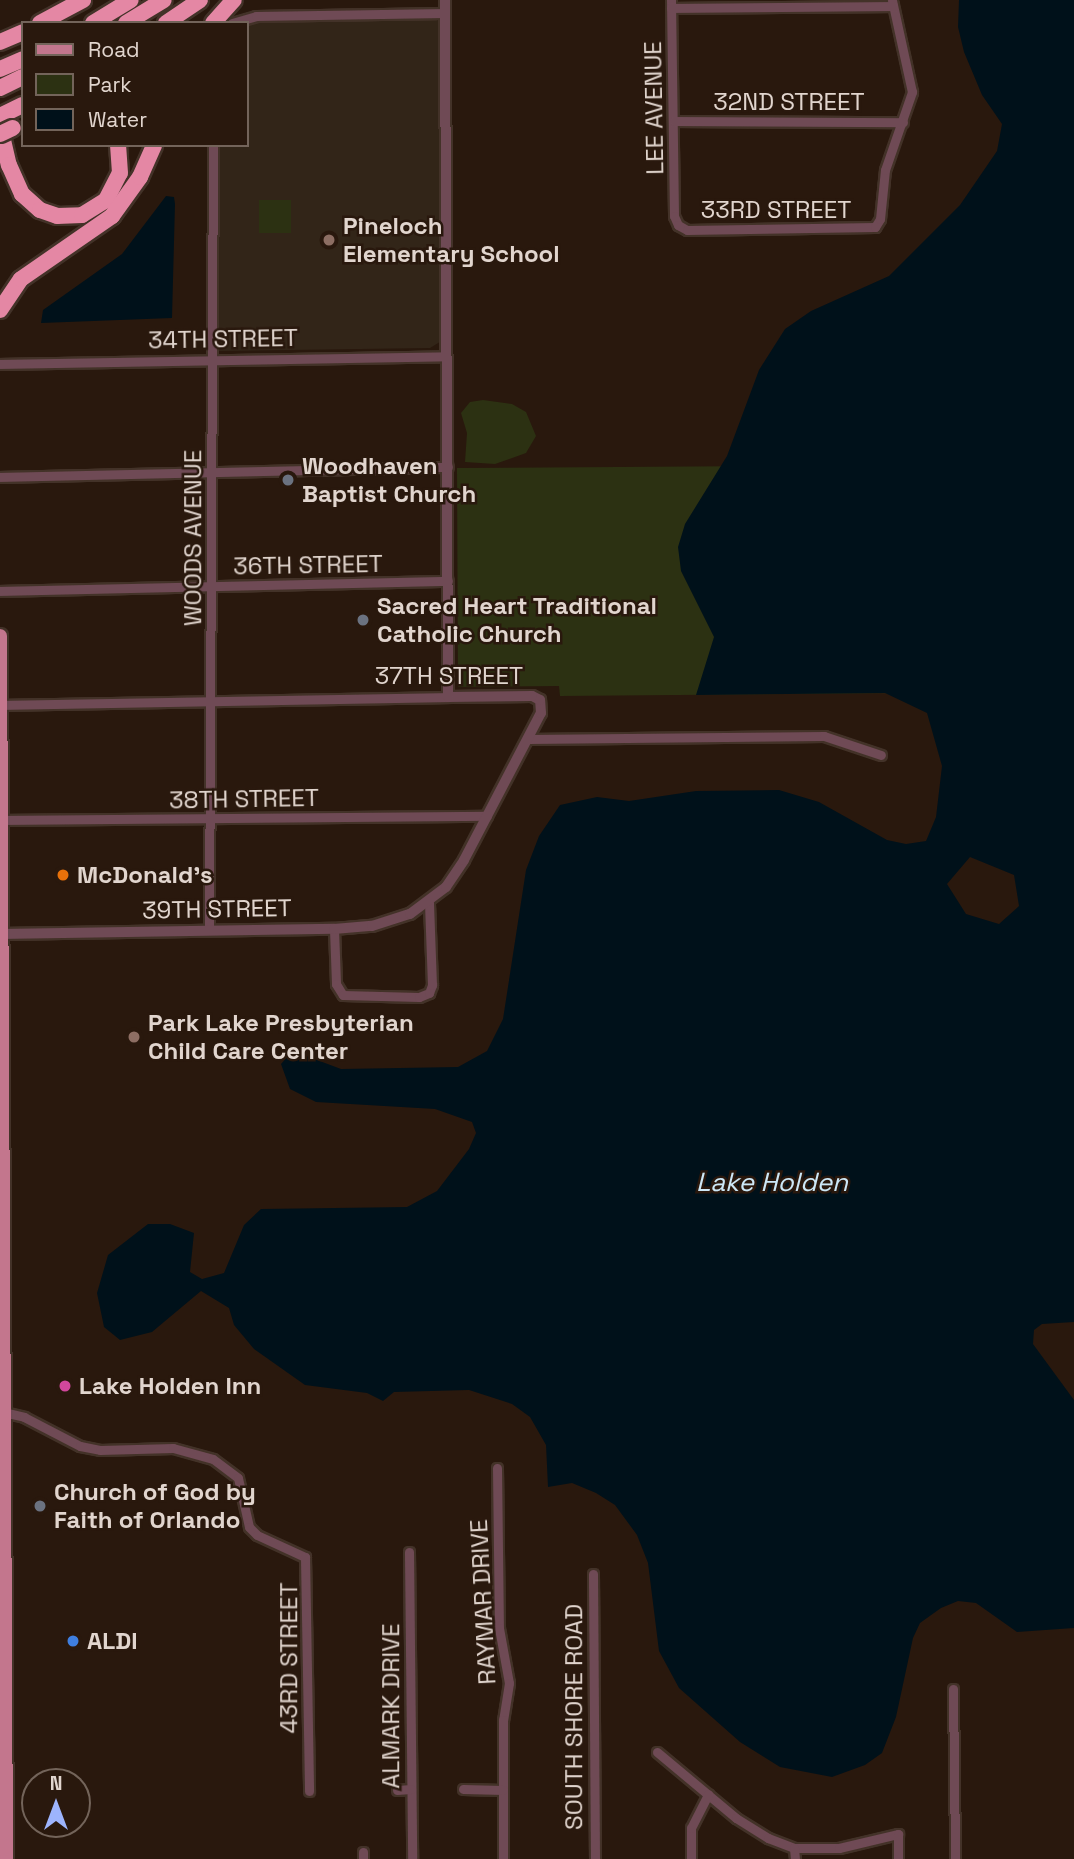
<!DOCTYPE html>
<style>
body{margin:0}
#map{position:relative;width:1074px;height:1859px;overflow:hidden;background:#29180d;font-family:"Space Grotesk",sans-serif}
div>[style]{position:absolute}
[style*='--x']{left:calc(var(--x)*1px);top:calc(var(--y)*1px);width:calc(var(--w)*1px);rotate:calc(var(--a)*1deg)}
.education>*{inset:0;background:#322518}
.green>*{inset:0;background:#2c3112;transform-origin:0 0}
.water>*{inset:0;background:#00111a}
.roads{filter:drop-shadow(2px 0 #433228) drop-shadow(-2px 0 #433228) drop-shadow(0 2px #433228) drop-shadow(0 -2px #433228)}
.minor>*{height:9px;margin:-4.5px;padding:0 4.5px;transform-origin:4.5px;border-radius:4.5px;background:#6f4a55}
.tertiary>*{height:10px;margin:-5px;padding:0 5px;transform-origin:5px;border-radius:5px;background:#6f4a55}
.primary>*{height:14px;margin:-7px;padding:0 7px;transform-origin:7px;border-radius:7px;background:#c3768d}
.motorway>*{height:16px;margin:-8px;padding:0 8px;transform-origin:8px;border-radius:8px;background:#e487a4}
.bridges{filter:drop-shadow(2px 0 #433228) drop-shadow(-2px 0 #433228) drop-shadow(0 2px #433228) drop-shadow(0 -2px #433228)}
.motorway-bridge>*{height:16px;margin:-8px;padding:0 8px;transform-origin:8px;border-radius:8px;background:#e487a4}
.dots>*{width:19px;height:19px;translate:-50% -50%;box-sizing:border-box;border:4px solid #29180d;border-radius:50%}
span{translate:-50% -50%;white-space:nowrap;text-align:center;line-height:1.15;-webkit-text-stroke:5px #29180d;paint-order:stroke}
.street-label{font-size:24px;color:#e1d5ce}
.poi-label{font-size:24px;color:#e1d5ce;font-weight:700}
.left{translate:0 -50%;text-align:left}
.water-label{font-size:26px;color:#cde8f7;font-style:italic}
.legend{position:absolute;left:21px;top:21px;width:228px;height:126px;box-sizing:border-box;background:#29180d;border:2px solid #73645a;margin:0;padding:9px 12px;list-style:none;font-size:21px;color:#e1d5ce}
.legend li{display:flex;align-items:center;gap:14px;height:35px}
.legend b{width:35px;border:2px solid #73645a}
.north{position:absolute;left:21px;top:1768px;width:70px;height:70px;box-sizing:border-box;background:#29180d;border:2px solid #73645a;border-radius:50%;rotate:0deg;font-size:19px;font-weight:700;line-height:28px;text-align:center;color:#e1d5ce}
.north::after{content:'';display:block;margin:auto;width:24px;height:32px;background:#9db4fd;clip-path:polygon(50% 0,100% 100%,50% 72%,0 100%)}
</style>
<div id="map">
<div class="education">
<div style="clip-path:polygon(434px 16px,441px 25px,443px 340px,430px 348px,219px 351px,217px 145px,247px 145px,247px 23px)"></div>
</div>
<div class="green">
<div style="left:291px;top:200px;width:33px;height:32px;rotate:90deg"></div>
<div style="clip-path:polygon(483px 400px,512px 404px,526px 412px,536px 436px,526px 453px,495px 464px,465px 462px,467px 433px,461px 413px,470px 402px)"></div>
<div style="clip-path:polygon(903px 465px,905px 693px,560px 696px,559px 686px,458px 687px,457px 468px)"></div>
</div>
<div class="water">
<div style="clip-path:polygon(evenodd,959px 0,1074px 0,1074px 1322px,1042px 1324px,1034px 1330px,1033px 1344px,1074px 1400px,1074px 1628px,1017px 1632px,976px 1603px,958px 1601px,941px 1608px,920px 1623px,913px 1638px,896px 1717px,882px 1753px,865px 1765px,832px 1777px,780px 1767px,740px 1742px,679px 1688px,659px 1651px,648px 1563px,637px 1535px,615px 1505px,596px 1493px,572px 1483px,548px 1487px,546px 1445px,530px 1417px,512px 1404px,469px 1390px,394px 1392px,383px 1401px,367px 1393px,305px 1385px,254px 1349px,234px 1325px,229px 1308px,201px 1291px,152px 1332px,120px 1340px,104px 1327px,97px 1293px,108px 1255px,148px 1224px,170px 1224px,194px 1233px,190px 1272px,202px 1279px,224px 1273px,244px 1225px,261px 1209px,407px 1207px,437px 1191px,469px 1149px,476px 1133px,472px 1122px,435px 1109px,316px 1102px,290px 1089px,281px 1064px,289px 1055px,301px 1054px,341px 1069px,458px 1067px,487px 1051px,503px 1019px,526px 870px,539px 836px,560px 805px,597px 797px,629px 801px,696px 791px,779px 790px,819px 802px,887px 840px,906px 844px,926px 841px,936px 817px,942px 766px,927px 713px,885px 693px,696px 695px,714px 637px,681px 571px,678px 547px,685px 524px,727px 456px,759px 370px,785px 329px,811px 311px,889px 276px,960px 205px,997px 151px,1002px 124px,982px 95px,964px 52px,958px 27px,959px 0,970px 857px,1014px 875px,1019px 906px,999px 924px,966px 914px,947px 884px,970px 857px)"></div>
<div style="clip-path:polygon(166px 196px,174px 197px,175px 204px,172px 318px,41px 323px,43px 310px,122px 254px)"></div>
</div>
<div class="roads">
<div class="minor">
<div style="--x:671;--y:0;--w:216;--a:89.2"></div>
<div style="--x:674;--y:216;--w:10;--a:66"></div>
<div style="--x:678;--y:225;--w:10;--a:29"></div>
<div style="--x:687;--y:230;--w:188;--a:-0.9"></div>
<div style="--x:875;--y:227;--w:9;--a:-58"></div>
<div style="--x:880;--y:219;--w:49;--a:-84.2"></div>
<div style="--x:885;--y:170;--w:83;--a:-70.9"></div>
<div style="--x:912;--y:92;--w:94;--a:-102.3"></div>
<div style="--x:671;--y:8;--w:222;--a:-0.5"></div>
<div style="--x:232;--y:23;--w:25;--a:-16"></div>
<div style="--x:256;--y:16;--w:189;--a:-0.9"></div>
<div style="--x:674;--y:121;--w:229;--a:0.3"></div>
<div style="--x:0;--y:364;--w:446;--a:-1"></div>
<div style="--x:0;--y:477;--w:448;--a:-1.3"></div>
<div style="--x:0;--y:591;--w:448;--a:-1.3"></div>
<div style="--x:1;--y:705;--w:447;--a:-1"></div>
<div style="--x:528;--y:739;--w:296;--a:-0.6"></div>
<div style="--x:824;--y:736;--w:60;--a:18.4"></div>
<div style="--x:1;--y:820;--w:486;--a:-0.5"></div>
<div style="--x:334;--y:929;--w:55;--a:87.9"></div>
<div style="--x:336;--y:984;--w:13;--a:58"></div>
<div style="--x:343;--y:995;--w:76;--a:1.5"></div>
<div style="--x:419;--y:997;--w:11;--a:-22"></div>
<div style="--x:429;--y:993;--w:9;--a:-69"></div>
<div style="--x:432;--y:985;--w:83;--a:-92.1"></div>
<div style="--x:209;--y:930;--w:785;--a:-89.71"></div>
<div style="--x:3;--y:1412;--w:22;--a:13"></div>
<div style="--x:24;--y:1417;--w:63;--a:27.4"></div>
<div style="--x:80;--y:1446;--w:20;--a:11"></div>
<div style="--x:100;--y:1450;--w:73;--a:-1.6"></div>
<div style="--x:173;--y:1448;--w:41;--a:15.4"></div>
<div style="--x:213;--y:1459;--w:31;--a:37"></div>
<div style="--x:238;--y:1478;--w:50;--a:77.3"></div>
<div style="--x:249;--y:1527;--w:11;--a:45"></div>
<div style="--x:257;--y:1535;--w:53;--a:24.6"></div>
<div style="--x:305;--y:1557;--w:234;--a:89"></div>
<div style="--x:497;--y:1468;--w:160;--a:89.3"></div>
<div style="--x:499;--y:1628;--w:56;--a:79.7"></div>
<div style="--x:509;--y:1683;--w:37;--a:99"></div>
<div style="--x:503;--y:1720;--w:139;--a:90"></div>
<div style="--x:409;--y:1552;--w:307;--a:89.4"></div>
<div style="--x:593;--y:1574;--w:285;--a:89.6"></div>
<div style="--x:953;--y:1689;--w:170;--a:89.3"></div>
<div style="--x:657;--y:1752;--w:103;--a:39.9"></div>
<div style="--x:736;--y:1818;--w:38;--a:32"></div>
<div style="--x:768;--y:1838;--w:28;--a:21"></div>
<div style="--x:794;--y:1848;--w:45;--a:0"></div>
<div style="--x:839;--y:1848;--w:61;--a:-13.3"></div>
<div style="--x:898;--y:1834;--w:25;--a:90"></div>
<div style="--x:463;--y:1789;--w:40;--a:1.4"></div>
<div style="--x:397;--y:1790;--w:14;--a:-4"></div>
<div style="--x:794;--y:1848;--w:11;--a:85"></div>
<div style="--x:363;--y:1852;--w:7;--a:90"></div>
<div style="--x:691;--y:1859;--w:31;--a:-90"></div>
<div style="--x:691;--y:1828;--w:38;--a:-63"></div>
</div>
<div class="tertiary">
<div style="--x:0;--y:934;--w:334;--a:-0.9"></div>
<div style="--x:334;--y:929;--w:38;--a:-5"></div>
<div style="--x:372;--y:926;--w:40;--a:-18"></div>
<div style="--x:410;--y:914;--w:45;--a:-36.9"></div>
<div style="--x:446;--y:887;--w:32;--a:-56"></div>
<div style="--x:464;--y:860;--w:166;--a:-62.4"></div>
<div style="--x:541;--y:713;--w:13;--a:-94"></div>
<div style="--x:540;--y:700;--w:9;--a:-153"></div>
<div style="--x:532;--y:696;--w:84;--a:179.3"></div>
<div style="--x:448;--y:697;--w:697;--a:-90.25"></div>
</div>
<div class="primary">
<div style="--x:0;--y:636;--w:1223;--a:89.72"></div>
</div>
<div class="motorway">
<div style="--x:40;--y:23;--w:49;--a:-28.1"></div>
<div style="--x:93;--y:23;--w:44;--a:-31.2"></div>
<div style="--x:126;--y:23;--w:44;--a:-31.2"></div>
<div style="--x:166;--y:23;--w:41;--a:-34.1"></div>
<div style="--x:213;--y:23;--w:31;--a:-48"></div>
<div style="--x:0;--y:42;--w:25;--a:-23"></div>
<div style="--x:0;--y:69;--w:25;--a:-23"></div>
<div style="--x:0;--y:88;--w:25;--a:-26"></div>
<div style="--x:0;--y:116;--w:25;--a:-26"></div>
<div style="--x:0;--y:127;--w:39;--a:77"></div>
<div style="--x:9;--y:165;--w:32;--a:66"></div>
<div style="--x:22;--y:194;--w:24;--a:42"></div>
<div style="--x:40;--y:210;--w:18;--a:19"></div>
<div style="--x:57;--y:216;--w:25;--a:-2"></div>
<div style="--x:82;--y:215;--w:28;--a:-32"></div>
<div style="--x:106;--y:200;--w:30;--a:-63"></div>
<div style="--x:120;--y:173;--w:28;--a:-94"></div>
<div style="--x:0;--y:310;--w:37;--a:-56"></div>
<div style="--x:21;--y:279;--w:111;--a:-34.7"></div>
<div style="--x:112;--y:216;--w:48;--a:-54.3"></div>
<div style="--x:140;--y:177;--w:35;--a:-66"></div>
</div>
</div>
<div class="bridges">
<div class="motorway-bridge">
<div style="--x:0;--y:134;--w:14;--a:-25"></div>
</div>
</div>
<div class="dots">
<div style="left:329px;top:240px;background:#8d6e63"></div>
<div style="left:288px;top:480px;background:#6b7280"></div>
<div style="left:363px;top:620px;background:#6b7280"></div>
<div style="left:63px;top:875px;background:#e8710a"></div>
<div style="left:134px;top:1037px;background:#8d6e63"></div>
<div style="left:65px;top:1386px;background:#d1479c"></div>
<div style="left:40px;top:1506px;background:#6b7280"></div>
<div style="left:73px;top:1641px;background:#3f7fe0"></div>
</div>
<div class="street-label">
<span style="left:789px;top:102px">32ND STREET</span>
<span style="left:654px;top:108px;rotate:-91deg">LEE AVENUE</span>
<span style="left:776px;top:210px">33RD STREET</span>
<span style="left:223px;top:339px;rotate:-1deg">34TH STREET</span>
<span style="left:193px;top:538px;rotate:-90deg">WOODS AVENUE</span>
<span style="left:308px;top:565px;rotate:-1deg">36TH STREET</span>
<span style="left:449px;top:676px">37TH STREET</span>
<span style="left:244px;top:799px;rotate:-1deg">38TH STREET</span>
<span style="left:217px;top:909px;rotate:-1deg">39TH STREET</span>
<span style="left:483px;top:1602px;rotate:-93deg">RAYMAR DRIVE</span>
<span style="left:289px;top:1658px;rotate:-90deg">43RD STREET</span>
<span style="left:391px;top:1706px;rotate:-90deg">ALMARK DRIVE</span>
<span style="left:574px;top:1717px;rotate:-90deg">SOUTH SHORE ROAD</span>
</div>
<div class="poi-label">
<span class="left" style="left:343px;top:240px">Pineloch<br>Elementary School</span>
<span class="left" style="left:302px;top:480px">Woodhaven<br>Baptist Church</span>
<span class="left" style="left:377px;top:620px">Sacred Heart Traditional<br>Catholic Church</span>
<span class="left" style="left:77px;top:875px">McDonald's</span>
<span class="left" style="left:148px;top:1037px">Park Lake Presbyterian<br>Child Care Center</span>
<span class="left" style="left:79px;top:1386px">Lake Holden Inn</span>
<span class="left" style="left:54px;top:1506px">Church of God by<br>Faith of Orlando</span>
<span class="left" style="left:87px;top:1641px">ALDI</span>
</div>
<div class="water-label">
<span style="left:772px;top:1183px">Lake Holden</span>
</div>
<ul class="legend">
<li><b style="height:9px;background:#c3768d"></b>Road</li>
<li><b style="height:19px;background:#2c3112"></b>Park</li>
<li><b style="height:19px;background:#00111a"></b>Water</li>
</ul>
<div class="north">N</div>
</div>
